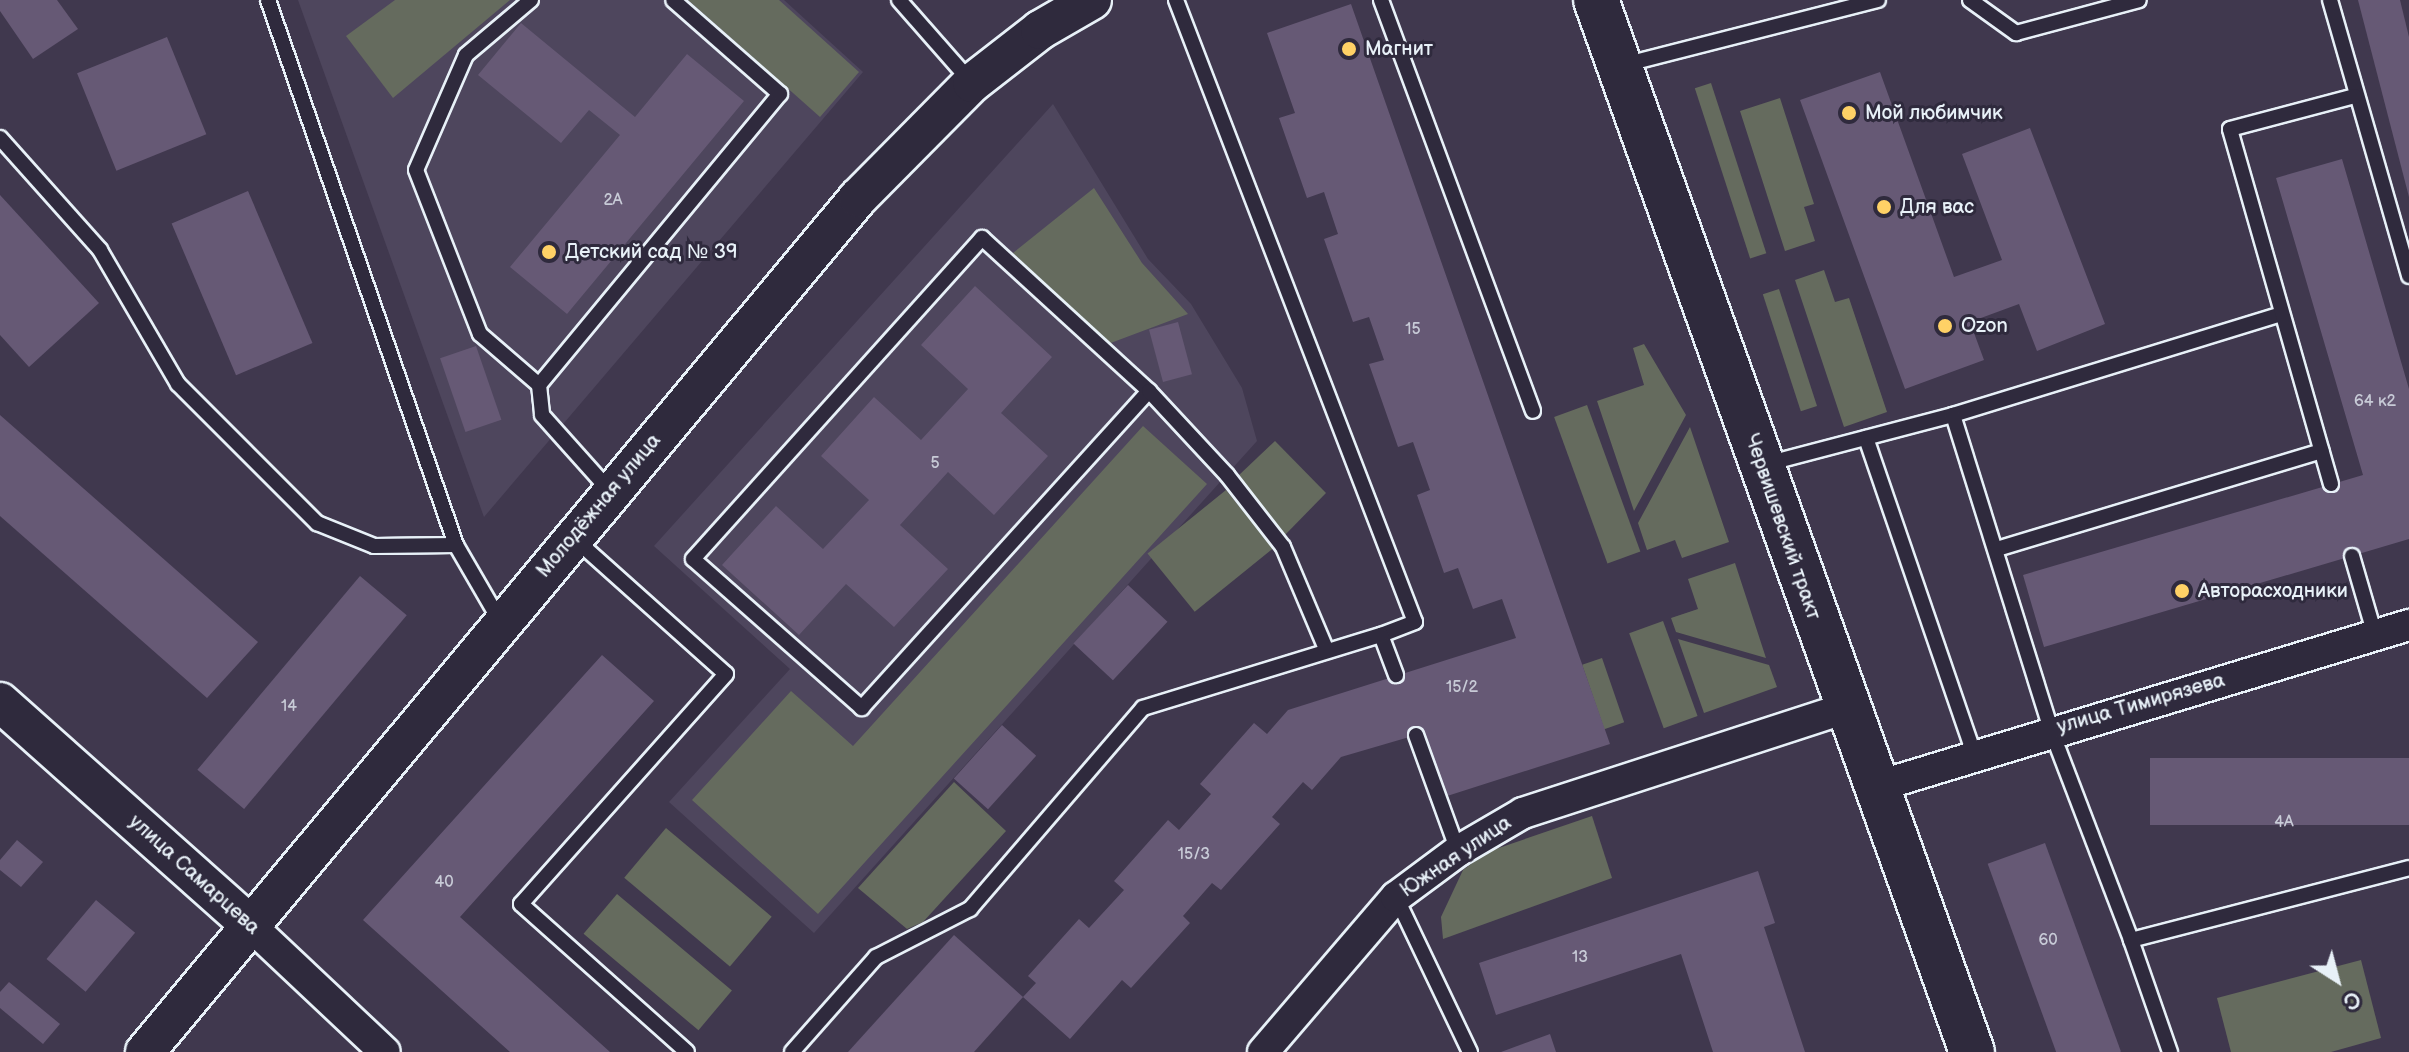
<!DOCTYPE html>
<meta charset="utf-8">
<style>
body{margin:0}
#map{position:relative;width:2409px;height:1052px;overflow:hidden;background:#40384e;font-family:"Balsamiq Sans",sans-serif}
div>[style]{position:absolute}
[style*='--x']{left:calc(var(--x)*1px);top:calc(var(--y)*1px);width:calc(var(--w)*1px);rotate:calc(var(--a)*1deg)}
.built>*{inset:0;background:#4e465d}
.green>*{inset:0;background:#656b5e;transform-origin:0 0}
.building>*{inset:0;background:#665975;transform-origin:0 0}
.roads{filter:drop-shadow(2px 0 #e8f1f8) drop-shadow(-2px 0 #e8f1f8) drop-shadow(0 2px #e8f1f8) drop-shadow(0 -2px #e8f1f8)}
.service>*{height:14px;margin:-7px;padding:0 7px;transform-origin:7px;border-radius:7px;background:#2f2a3d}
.minor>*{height:30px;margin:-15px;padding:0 15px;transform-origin:15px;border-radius:15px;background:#2f2a3d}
.tertiary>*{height:38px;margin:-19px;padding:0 19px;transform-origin:19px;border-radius:19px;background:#2f2a3d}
.primary>*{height:44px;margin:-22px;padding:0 22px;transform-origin:22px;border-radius:22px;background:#2f2a3d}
.dots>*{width:22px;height:22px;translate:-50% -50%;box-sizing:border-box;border:4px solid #2f2a3d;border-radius:50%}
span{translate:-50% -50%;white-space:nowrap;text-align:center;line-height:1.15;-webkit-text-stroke:6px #2f2a3d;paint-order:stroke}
.number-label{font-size:16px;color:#c8cbd7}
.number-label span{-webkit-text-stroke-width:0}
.poi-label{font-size:20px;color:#e8f1f8}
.left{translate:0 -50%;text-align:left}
.street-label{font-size:20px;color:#e8f1f8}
.north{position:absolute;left:2297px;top:940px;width:80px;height:80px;-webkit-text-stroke:6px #2f2a3d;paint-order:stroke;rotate:144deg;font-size:22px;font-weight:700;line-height:32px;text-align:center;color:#e8f1f8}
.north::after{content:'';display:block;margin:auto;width:28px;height:36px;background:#e8f1f8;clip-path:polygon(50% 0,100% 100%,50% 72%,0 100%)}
</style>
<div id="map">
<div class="built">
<div style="clip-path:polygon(298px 0,784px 0,863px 72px,484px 517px)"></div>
<div style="clip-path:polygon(1053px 104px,1148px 259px,1191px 304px,1242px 388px,1257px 441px,814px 933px,669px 802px,790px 669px,654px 546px)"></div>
</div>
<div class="green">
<div style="clip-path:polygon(395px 0,510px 0,393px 98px,346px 36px)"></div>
<div style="clip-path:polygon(688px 0,779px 0,859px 72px,820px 117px)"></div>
<div style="left:1711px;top:83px;width:179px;height:17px;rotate:72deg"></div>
<div style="clip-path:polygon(1780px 98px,1814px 204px,1804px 207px,1815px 241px,1785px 251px,1740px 111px)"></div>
<div style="clip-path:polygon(1094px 188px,1142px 263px,1188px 314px,1108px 344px,1013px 253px)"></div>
<div style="clip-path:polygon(1824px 270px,1835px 302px,1849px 298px,1887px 412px,1844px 427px,1795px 280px)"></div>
<div style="left:1779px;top:289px;width:123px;height:17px;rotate:72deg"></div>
<div style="clip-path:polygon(1644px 344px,1686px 415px,1634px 511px,1597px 401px,1644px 385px,1633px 348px)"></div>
<div style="left:1587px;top:405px;width:156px;height:35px;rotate:70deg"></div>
<div style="clip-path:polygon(1143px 426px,1207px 484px,818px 914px,692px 800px,791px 691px,853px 746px)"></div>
<div style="clip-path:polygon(1690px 427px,1729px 542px,1682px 558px,1675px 540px,1647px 550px,1638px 523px)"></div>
<div style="clip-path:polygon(1275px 441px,1326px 493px,1284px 536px,1238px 476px)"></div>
<div style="left:1226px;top:490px;width:75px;height:101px;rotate:51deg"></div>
<div style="clip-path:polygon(1735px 563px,1766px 658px,1676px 632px,1671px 618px,1698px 609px,1688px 579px)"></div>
<div style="left:1663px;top:621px;width:101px;height:36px;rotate:70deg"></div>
<div style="clip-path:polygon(1678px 639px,1769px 665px,1777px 687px,1704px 713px)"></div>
<div style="left:1602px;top:658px;width:68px;height:21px;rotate:71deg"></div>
<div style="clip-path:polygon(954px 782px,1006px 831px,923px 922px,907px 929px,858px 888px)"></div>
<div style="clip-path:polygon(1592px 816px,1612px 878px,1443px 939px,1441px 917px,1463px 870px,1487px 852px)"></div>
<div style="left:666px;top:828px;width:138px;height:65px;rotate:40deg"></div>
<div style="left:617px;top:894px;width:150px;height:52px;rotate:40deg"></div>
<div style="clip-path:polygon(2361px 960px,2381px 1038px,2331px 1052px,2231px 1052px,2217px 998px)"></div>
</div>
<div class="building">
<div style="clip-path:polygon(0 0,57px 0,78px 29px,33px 59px,0 11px)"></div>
<div style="clip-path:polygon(2358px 0,2400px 0,2409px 37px,2409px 197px)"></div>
<div style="clip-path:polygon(1351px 4px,1610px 744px,1444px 797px,1423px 733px,1341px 757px,1312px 790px,1303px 782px,1272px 817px,1280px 824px,1221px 890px,1212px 883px,1183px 916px,1190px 923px,1131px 988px,1122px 980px,1070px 1039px,1023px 997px,1036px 983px,1028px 976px,1079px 919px,1089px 928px,1124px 890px,1114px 881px,1168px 820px,1179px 830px,1211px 794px,1200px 784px,1254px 723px,1267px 734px,1288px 710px,1516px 638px,1502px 599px,1473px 609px,1458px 568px,1444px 573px,1417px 495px,1430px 490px,1413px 442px,1398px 447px,1369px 364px,1384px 360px,1369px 317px,1353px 322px,1324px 239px,1338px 234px,1324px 192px,1307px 198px,1279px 118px,1295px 113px,1267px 33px)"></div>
<div style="clip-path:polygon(521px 23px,635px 117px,687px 54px,744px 101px,567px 314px,510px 267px,620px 135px,589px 110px,561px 143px,478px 75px)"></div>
<div style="left:167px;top:37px;width:105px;height:97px;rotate:68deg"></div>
<div style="clip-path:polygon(1880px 72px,1954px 277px,2002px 260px,1962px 154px,2030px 128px,2105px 324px,2037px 351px,2019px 304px,1970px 322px,1984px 360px,1905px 389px,1800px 100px)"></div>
<div style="clip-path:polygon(2342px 159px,2409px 389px,2409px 539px,2044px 647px,2023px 575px,2363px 475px,2276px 178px)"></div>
<div style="left:248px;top:191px;width:165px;height:83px;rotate:67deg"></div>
<div style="clip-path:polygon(0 195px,99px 303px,29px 367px,0 335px)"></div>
<div style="clip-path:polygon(975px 286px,1052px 357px,1001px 413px,1048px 456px,994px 515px,948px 472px,900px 525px,948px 569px,894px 627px,846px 584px,799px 635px,722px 565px,776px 506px,823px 549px,869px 500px,821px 456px,874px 397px,921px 440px,968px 389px,921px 345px)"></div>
<div style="left:1178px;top:322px;width:54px;height:30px;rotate:75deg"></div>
<div style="left:476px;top:346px;width:78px;height:38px;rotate:71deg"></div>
<div style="clip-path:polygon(0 415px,258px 642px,207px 698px,0 516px)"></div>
<div style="left:360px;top:576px;width:61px;height:253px;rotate:40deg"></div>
<div style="left:1128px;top:585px;width:54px;height:80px;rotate:43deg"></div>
<div style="clip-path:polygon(602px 655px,654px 701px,460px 917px,610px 1052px,510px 1052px,363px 920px)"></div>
<div style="left:1002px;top:725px;width:46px;height:72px;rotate:42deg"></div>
<div style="left:2409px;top:758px;width:67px;height:259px;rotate:90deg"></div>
<div style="clip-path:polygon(17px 840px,43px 862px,21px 887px,0 870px,0 860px)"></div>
<div style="left:2045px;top:843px;width:222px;height:61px;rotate:70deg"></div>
<div style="clip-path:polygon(1758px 871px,1775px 923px,1764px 927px,1805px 1052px,1713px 1052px,1681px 954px,1496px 1015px,1479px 963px)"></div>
<div style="left:96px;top:900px;width:51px;height:77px;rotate:40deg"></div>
<div style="clip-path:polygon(954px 935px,1023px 997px,974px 1052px,848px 1052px)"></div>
<div style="clip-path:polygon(9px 982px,60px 1024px,43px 1044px,0 1008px,0 992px)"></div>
<div style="clip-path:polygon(1550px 1034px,1556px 1052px,1501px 1052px)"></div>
</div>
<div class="roads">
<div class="service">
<div style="--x:268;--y:0;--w:577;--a:70.97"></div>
<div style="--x:456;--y:545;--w:88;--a:59.9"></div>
<div style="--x:531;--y:0;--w:85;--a:139.8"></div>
<div style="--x:466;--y:55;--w:125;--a:113.5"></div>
<div style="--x:416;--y:170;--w:176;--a:68.7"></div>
<div style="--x:480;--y:334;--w:78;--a:40.8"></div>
<div style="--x:539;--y:385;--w:378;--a:-50.4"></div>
<div style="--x:780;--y:94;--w:142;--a:-138.7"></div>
<div style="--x:899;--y:0;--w:111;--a:48.7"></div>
<div style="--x:1176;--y:0;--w:666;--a:68.98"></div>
<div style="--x:1415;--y:622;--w:36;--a:159"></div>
<div style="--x:1381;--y:635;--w:43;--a:69.4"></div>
<div style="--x:1381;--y:0;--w:438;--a:69.7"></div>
<div style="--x:1970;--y:0;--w:57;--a:35.7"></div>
<div style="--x:2016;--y:33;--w:127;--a:-15"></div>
<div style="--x:2330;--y:0;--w:287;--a:74"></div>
<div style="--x:1623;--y:65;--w:263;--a:-14.3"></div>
<div style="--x:0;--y:138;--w:150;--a:48.2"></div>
<div style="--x:100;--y:250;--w:155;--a:59.8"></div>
<div style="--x:178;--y:384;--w:197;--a:45"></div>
<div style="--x:317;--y:523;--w:61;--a:22"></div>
<div style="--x:374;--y:546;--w:82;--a:-0.7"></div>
<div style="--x:539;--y:385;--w:30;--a:84"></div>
<div style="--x:542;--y:415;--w:102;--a:48.2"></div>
<div style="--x:1149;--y:391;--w:428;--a:132.2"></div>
<div style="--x:862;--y:708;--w:225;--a:-138.6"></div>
<div style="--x:693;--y:559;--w:432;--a:-48"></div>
<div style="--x:982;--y:238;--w:226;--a:42.5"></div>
<div style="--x:1149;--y:391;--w:115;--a:47.1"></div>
<div style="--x:1227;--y:475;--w:91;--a:52.1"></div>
<div style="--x:1283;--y:547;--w:111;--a:67.1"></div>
<div style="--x:1953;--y:415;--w:343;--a:-17.1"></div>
<div style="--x:1866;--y:438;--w:333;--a:71.1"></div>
<div style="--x:1766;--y:464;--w:193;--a:-14.7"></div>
<div style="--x:1953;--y:415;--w:330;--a:72.7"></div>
<div style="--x:2051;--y:730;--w:225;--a:69.1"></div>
<div style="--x:2131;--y:940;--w:287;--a:-14.5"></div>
<div style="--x:2331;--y:484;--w:369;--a:-105.9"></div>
<div style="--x:2230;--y:129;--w:129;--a:-14.8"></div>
<div style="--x:576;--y:540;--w:201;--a:41.8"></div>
<div style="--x:726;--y:674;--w:308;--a:131.7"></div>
<div style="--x:521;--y:904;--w:222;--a:41.7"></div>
<div style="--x:1997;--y:549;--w:339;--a:-16.8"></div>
<div style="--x:2352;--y:556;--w:82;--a:73.8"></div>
<div style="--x:1416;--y:735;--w:123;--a:70.1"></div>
<div style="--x:1396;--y:897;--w:172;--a:64.5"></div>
<div style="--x:2131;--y:940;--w:119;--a:70.8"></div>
<div style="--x:792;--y:1052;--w:127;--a:-48.5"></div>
<div style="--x:876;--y:957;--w:106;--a:-27.1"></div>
<div style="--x:970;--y:909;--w:265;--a:-49.3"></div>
<div style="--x:1143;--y:708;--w:249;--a:-17.1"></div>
</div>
<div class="minor">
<div style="--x:1875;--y:787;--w:558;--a:-16.88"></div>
<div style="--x:250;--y:925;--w:185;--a:43.3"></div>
<div style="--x:1263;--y:1052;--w:204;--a:-49.4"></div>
<div style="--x:1396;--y:897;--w:77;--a:-36.6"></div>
<div style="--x:1458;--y:851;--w:75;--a:-30.3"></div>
<div style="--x:1523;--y:813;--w:340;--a:-18"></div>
</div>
<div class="tertiary">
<div style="--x:0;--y:702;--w:335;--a:41.7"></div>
<div style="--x:145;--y:1052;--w:1113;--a:-50.14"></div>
<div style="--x:858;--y:198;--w:162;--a:-45.3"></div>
<div style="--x:972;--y:83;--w:86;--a:-37.9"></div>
<div style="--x:1040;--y:30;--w:60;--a:-30"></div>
</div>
<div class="primary">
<div style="--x:1596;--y:0;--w:1117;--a:70.33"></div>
</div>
</div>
<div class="dots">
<div style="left:1349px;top:49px;background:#ffd166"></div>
<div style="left:1849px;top:113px;background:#ffd166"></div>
<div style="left:1884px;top:207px;background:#ffd166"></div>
<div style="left:549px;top:252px;background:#ffd166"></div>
<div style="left:1945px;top:326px;background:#ffd166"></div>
<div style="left:2182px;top:591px;background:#ffd166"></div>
</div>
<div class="number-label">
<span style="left:613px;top:201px">2А</span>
<span style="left:1413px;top:330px">15</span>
<span style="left:2375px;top:402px">64 к2</span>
<span style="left:935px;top:464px">5</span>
<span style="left:1462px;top:688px">15/2</span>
<span style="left:289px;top:707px">14</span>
<span style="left:2284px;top:823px">4А</span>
<span style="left:1194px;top:855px">15/3</span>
<span style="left:444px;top:883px">40</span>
<span style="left:2048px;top:941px">60</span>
<span style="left:1580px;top:958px">13</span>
</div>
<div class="poi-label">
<span class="left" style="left:1365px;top:49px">Магнит</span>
<span class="left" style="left:1865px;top:113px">Мой любимчик</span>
<span class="left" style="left:1900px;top:207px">Для вас</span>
<span class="left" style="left:565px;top:252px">Детский сад № 39</span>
<span class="left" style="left:1961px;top:326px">Ozon</span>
<span class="left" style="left:2198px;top:591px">Авторасходники</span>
</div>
<div class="street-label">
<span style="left:599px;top:506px;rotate:-50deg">Молодёжная улица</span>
<span style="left:1782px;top:527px;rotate:71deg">Червишевский тракт</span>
<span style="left:2141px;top:704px;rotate:-16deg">улица Тимирязева</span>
<span style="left:1456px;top:857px;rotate:-34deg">Южная улица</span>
<span style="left:194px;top:875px;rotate:42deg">улица Самарцева</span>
</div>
<div class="north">С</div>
</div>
